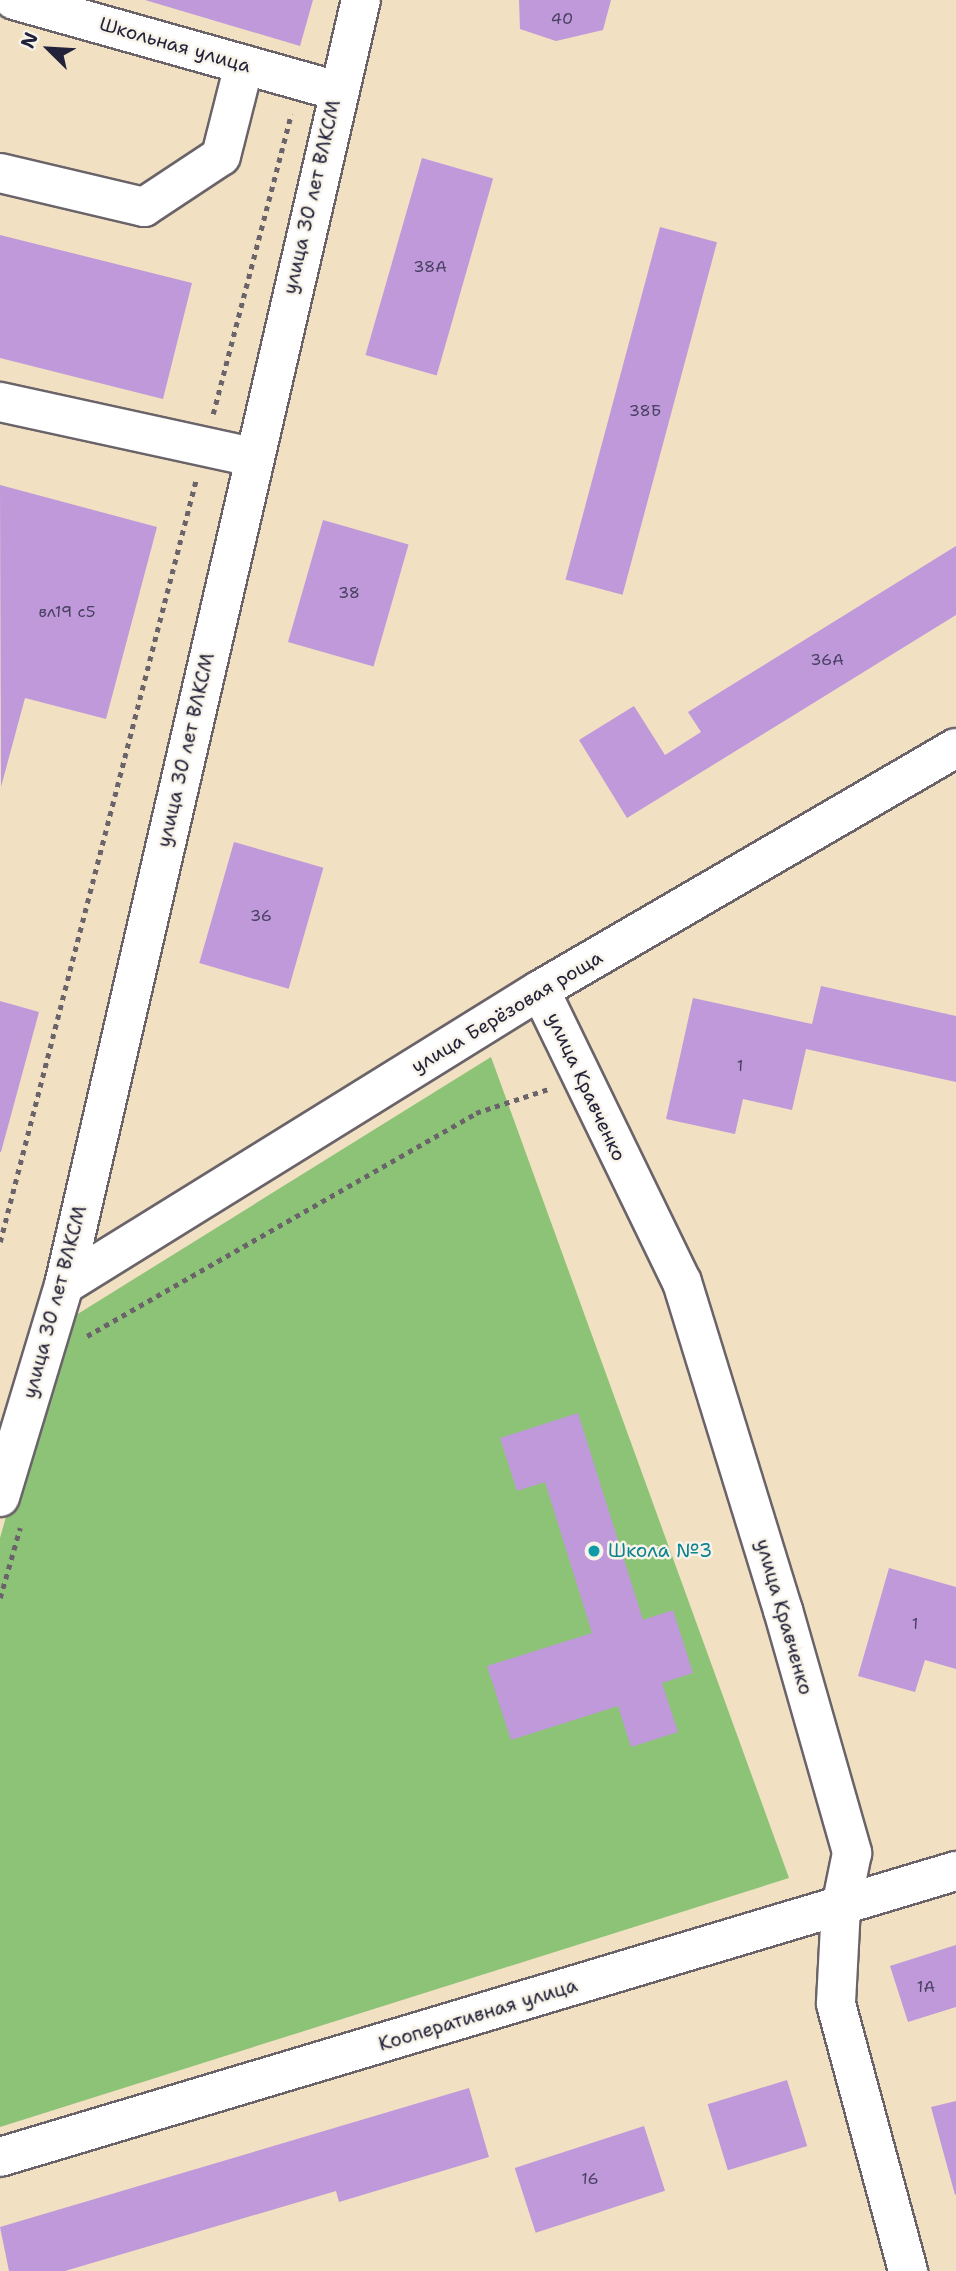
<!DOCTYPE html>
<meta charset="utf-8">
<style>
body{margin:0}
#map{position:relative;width:956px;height:2271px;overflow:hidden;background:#f1e0c2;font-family:"Shantell Sans",sans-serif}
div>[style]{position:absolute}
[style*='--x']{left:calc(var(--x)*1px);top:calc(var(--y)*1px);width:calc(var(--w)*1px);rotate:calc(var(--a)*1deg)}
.green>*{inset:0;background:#8cc376}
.building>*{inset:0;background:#bf99da;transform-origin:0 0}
.path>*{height:4.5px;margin-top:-2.25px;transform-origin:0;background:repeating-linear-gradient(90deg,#6a646a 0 5px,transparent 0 10px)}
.roads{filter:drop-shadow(2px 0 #6a646a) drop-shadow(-2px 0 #6a646a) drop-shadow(0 2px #6a646a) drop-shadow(0 -2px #6a646a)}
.minor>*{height:38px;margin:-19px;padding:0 19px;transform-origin:19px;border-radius:19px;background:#fff}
.dots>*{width:19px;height:19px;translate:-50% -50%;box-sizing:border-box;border:4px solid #f7f3e8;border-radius:50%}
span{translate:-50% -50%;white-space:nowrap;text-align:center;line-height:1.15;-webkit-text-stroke:5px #f7f3e8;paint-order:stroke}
.number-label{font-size:16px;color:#494063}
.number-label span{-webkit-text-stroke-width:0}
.street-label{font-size:19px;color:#22223b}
.culture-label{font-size:19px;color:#0d838f}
.left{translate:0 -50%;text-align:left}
.north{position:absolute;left:14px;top:14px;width:70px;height:70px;-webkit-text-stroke:5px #f7f3e8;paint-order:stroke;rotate:294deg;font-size:19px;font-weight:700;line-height:28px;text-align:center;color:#22223b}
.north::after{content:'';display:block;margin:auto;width:24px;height:32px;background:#22223b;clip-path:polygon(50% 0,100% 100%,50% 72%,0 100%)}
</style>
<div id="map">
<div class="green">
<div style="clip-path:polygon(491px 1057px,789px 1878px,0 2127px,0 1538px,60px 1325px)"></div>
</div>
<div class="building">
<div style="clip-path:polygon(145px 0,313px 0,300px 46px)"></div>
<div style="clip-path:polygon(519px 0,611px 0,603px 30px,556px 41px,520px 29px)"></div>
<div style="left:422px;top:158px;width:74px;height:205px;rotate:16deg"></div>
<div style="left:660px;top:227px;width:59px;height:365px;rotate:15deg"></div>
<div style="clip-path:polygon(0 235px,192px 283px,163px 399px,0 358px)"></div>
<div style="clip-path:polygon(0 485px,157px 527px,106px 719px,25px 698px,1px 787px)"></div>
<div style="left:323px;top:520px;width:89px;height:127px;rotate:16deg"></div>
<div style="clip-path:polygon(956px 546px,956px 615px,627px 818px,579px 740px,634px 706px,665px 755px,701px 732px,688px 712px)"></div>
<div style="left:234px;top:842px;width:93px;height:126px;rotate:16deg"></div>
<div style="clip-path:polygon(821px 986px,956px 1016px,956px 1082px,806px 1049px,792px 1110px,743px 1099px,735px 1134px,666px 1119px,693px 998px,812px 1024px)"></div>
<div style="clip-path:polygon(0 1001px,39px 1012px,1px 1152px,0 1152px)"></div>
<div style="clip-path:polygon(578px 1413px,643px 1620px,673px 1610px,693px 1673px,662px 1683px,678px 1732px,631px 1747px,618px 1706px,511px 1740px,487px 1666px,592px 1633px,545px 1482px,517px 1491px,500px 1438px)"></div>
<div style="clip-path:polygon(889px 1568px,956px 1587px,956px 1669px,925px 1660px,915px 1692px,858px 1676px)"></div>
<div style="clip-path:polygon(956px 1945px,956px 2007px,908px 2022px,890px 1966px)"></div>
<div style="left:787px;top:2080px;width:69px;height:83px;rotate:73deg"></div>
<div style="clip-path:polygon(469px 2088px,489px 2157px,339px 2202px,336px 2191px,65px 2271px,9px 2271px,0 2227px)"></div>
<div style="clip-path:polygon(956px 2101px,956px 2194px,955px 2195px,931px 2107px)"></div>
<div style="left:644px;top:2126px;width:68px;height:136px;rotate:72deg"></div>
</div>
<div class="path">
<div style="--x:213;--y:414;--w:310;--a:-75.4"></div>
<div style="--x:0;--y:1242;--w:787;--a:-75.58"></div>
<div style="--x:87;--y:1336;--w:448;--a:-29.8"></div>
<div style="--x:476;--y:1113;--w:79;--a:-18.4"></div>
<div style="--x:0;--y:1598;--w:73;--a:-74.1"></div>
</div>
<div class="roads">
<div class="minor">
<div style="--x:14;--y:0;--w:336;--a:15.7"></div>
<div style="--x:0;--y:173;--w:148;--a:13.3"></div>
<div style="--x:144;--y:207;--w:92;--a:-33.5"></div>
<div style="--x:221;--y:156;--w:94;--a:-75.8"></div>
<div style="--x:0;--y:402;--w:258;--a:12.3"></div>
<div style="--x:540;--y:990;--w:325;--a:64.1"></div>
<div style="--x:682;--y:1282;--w:343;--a:72.9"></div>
<div style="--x:783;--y:1610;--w:253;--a:74.1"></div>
<div style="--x:852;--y:1853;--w:55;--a:101.5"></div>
<div style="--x:841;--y:1907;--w:97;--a:93"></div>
<div style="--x:836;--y:2004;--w:277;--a:74.9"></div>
<div style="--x:64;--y:1285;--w:560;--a:-31.79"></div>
<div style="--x:540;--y:990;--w:481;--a:-30.2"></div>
<div style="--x:0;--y:1497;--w:221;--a:-73.2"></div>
<div style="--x:64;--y:1285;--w:1319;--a:-76.99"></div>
<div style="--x:0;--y:2157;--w:998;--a:-16.66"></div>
</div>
</div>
<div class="dots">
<div style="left:594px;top:1551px;background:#0f9aa8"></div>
</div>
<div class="number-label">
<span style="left:562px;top:19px">40</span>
<span style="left:430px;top:267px">38А</span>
<span style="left:645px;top:411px">38Б</span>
<span style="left:349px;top:593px">38</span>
<span style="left:67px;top:612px">вл19 с5</span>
<span style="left:827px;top:660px">36А</span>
<span style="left:261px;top:916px">36</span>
<span style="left:740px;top:1066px">1</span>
<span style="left:915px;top:1624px">1</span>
<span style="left:926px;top:1987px">1А</span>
<span style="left:590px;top:2179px">16</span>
</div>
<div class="street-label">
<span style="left:175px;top:45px;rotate:16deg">Школьная улица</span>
<span style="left:312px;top:197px;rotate:-77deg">улица 30 лет ВЛКСМ</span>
<span style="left:186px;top:750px;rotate:-77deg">улица 30 лет ВЛКСМ</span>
<span style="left:507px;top:1012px;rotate:-31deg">улица Берёзовая роща</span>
<span style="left:586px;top:1087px;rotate:65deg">улица Кравченко</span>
<span style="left:55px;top:1302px;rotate:-75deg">улица 30 лет ВЛКСМ</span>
<span style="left:784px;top:1617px;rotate:74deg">улица Кравченко</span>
<span style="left:478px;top:2015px;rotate:-17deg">Кооперативная улица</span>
</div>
<div class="culture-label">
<span class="left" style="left:608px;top:1551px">Школа №3</span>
</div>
<div class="north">N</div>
</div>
